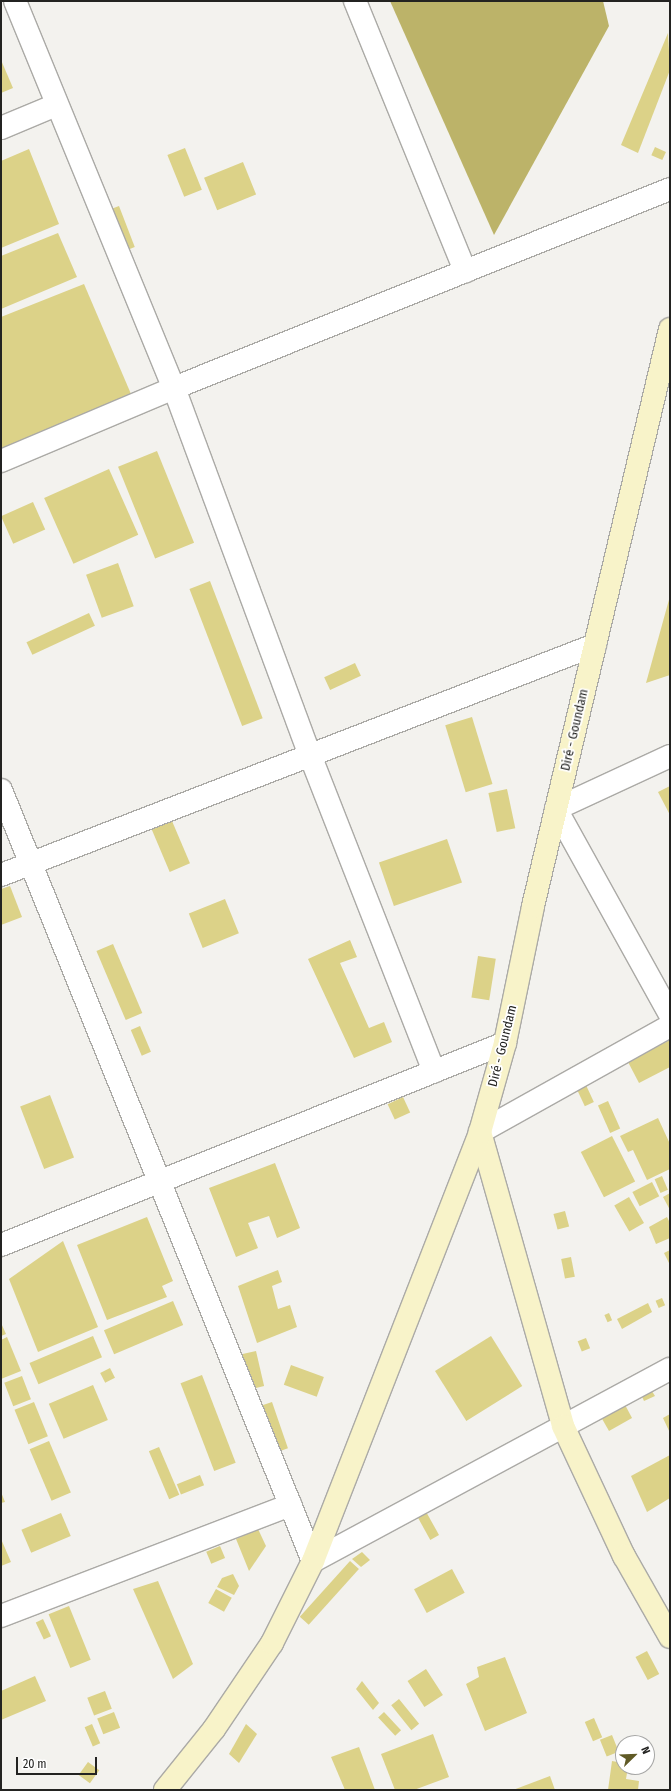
<!DOCTYPE html>
<meta charset="utf-8">
<style>
body{margin:0}
#map{position:relative;width:671px;height:1791px;overflow:hidden;background:#f3f2ee;font-family:"Fira Sans Condensed",sans-serif}
div>[style]{position:absolute}
[style*='--x']{left:calc(var(--x)*1px);top:calc(var(--y)*1px);width:calc(var(--w)*1px);rotate:calc(var(--a)*1deg)}
.water>*{inset:0;background:#bcb369}
.building>*{inset:0;background:#dcd288;transform-origin:0 0}
.roads{filter:drop-shadow(1px 0 #abaaa6) drop-shadow(-1px 0 #abaaa6) drop-shadow(0 1px #abaaa6) drop-shadow(0 -1px #abaaa6)}
.street>*{height:22px;margin:-11px;padding:0 11px;transform-origin:11px;border-radius:11px;background:#fff}
.secondary>*{height:22px;margin:-11px;padding:0 11px;transform-origin:11px;border-radius:11px;background:#f8f3c9}
span{translate:-50% -50%;white-space:nowrap;text-align:center;line-height:1.15;-webkit-text-stroke:3.5px #fff;paint-order:stroke}
.street-label{font-size:13px;color:#232321}
.frame{position:absolute;inset:0;border:2px solid #232321;pointer-events:none}
.north{position:absolute;left:615px;top:1735px;width:40px;height:40px;box-sizing:border-box;background:#fff;border:1px solid #a7a7a6;border-radius:50%;rotate:67deg;font-size:11px;font-weight:700;line-height:16px;text-align:center;color:#232321}
.north::after{content:'';display:block;margin:auto;width:14px;height:18px;background:#605a26;clip-path:polygon(50% 0,100% 100%,50% 72%,0 100%)}
.scale{position:absolute;left:16px;top:1757px;width:81px;height:18px;box-sizing:border-box;border:2px solid #232321;border-top:0;padding-left:5px;font-size:12px;line-height:14px;white-space:nowrap;color:#232321;-webkit-text-stroke:3px #fff;paint-order:stroke}
</style>
<div id="map">
<div class="water">
<div style="clip-path:polygon(390px 1px,603px 1px,609px 26px,494px 235px)"></div>
</div>
<div class="building">
<div style="clip-path:polygon(668px 33px,670px 70px,638px 153px,621px 145px)"></div>
<div style="clip-path:polygon(1px 60px,13px 88px,1px 93px)"></div>
<div style="left:655px;top:147px;width:12px;height:9px;rotate:24deg"></div>
<div style="left:185px;top:148px;width:45px;height:19px;rotate:68deg"></div>
<div style="clip-path:polygon(29px 149px,59px 224px,1px 248px,1px 161px)"></div>
<div style="left:243px;top:162px;width:35px;height:42px;rotate:68deg"></div>
<div style="left:119px;top:206px;width:44px;height:12px;rotate:69deg"></div>
<div style="clip-path:polygon(58px 233px,77px 277px,1px 309px,1px 256px)"></div>
<div style="clip-path:polygon(84px 284px,131px 394px,1px 450px,1px 317px)"></div>
<div style="left:157px;top:451px;width:99px;height:42px;rotate:68deg"></div>
<div style="left:109px;top:469px;width:72px;height:71px;rotate:66deg"></div>
<div style="left:33px;top:502px;width:30px;height:35px;rotate:66deg"></div>
<div style="left:118px;top:563px;width:46px;height:34px;rotate:70deg"></div>
<div style="left:210px;top:581px;width:147px;height:22px;rotate:69deg"></div>
<div style="clip-path:polygon(670px 596px,670px 675px,646px 683px)"></div>
<div style="left:89px;top:613px;width:14px;height:69px;rotate:65deg"></div>
<div style="left:355px;top:663px;width:14px;height:34px;rotate:65deg"></div>
<div style="left:472px;top:717px;width:70px;height:28px;rotate:73deg"></div>
<div style="clip-path:polygon(670px 786px,670px 815px,658px 792px)"></div>
<div style="left:507px;top:789px;width:40px;height:19px;rotate:78deg"></div>
<div style="left:172px;top:821px;width:46px;height:22px;rotate:67deg"></div>
<div style="left:447px;top:839px;width:46px;height:72px;rotate:71deg"></div>
<div style="clip-path:polygon(10px 886px,22px 917px,1px 925px,1px 889px)"></div>
<div style="left:225px;top:899px;width:37px;height:39px;rotate:68deg"></div>
<div style="clip-path:polygon(350px 940px,357px 957px,340px 963px,369px 1028px,384px 1022px,392px 1042px,354px 1058px,308px 959px)"></div>
<div style="left:113px;top:944px;width:75px;height:18px;rotate:67deg"></div>
<div style="left:478px;top:956px;width:18px;height:42px;rotate:9deg"></div>
<div style="left:140px;top:1026px;width:28px;height:10px;rotate:67deg"></div>
<div style="clip-path:polygon(670px 1040px,670px 1067px,639px 1083px,628px 1062px)"></div>
<div style="left:585px;top:1083px;width:21px;height:10px;rotate:65deg"></div>
<div style="left:50px;top:1095px;width:67px;height:32px;rotate:69deg"></div>
<div style="left:403px;top:1097px;width:17px;height:17px;rotate:65deg"></div>
<div style="left:608px;top:1101px;width:30px;height:11px;rotate:66deg"></div>
<div style="clip-path:polygon(658px 1118px,670px 1144px,670px 1169px,647px 1180px,633px 1150px,628px 1152px,620px 1136px)"></div>
<div style="left:612px;top:1136px;width:51px;height:35px;rotate:63deg"></div>
<div style="clip-path:polygon(275px 1163px,300px 1228px,277px 1238px,269px 1216px,248px 1223px,258px 1248px,236px 1257px,209px 1188px)"></div>
<div style="left:662px;top:1176px;width:15px;height:8px;rotate:67deg"></div>
<div style="left:652px;top:1182px;width:16px;height:22px;rotate:63deg"></div>
<div style="clip-path:polygon(670px 1193px,670px 1210px,663px 1197px)"></div>
<div style="left:629px;top:1197px;width:30px;height:17px;rotate:60deg"></div>
<div style="left:565px;top:1211px;width:16px;height:12px;rotate:75deg"></div>
<div style="clip-path:polygon(147px 1217px,173px 1281px,162px 1286px,167px 1297px,107px 1320px,77px 1245px)"></div>
<div style="clip-path:polygon(667px 1217px,670px 1223px,670px 1238px,656px 1244px,649px 1227px)"></div>
<div style="clip-path:polygon(63px 1241px,98px 1327px,38px 1352px,9px 1279px)"></div>
<div style="clip-path:polygon(670px 1250px,670px 1265px,664px 1253px)"></div>
<div style="left:571px;top:1257px;width:20px;height:10px;rotate:79deg"></div>
<div style="clip-path:polygon(278px 1270px,282px 1282px,272px 1286px,278px 1309px,290px 1305px,297px 1327px,257px 1343px,238px 1286px)"></div>
<div style="left:662px;top:1298px;width:8px;height:7px;rotate:67deg"></div>
<div style="left:173px;top:1301px;width:26px;height:75px;rotate:67deg"></div>
<div style="clip-path:polygon(648px 1303px,652px 1312px,622px 1329px,617px 1319px)"></div>
<div style="left:609px;top:1313px;width:8px;height:5px;rotate:67deg"></div>
<div style="clip-path:polygon(1px 1323px,6px 1334px,1px 1336px)"></div>
<div style="left:93px;top:1336px;width:23px;height:69px;rotate:67deg"></div>
<div style="left:491px;top:1336px;width:59px;height:66px;rotate:58deg"></div>
<div style="clip-path:polygon(7px 1337px,21px 1371px,1px 1379px,1px 1340px)"></div>
<div style="left:586px;top:1338px;width:11px;height:9px;rotate:68deg"></div>
<div style="left:256px;top:1351px;width:36px;height:16px;rotate:77deg"></div>
<div style="left:291px;top:1365px;width:35px;height:21px;rotate:20deg"></div>
<div style="left:110px;top:1368px;width:11px;height:11px;rotate:63deg"></div>
<div style="left:202px;top:1375px;width:94px;height:23px;rotate:69deg"></div>
<div style="left:22px;top:1376px;width:25px;height:19px;rotate:69deg"></div>
<div style="left:93px;top:1385px;width:38px;height:48px;rotate:67deg"></div>
<div style="clip-path:polygon(650px 1388px,655px 1396px,644px 1401px,641px 1394px)"></div>
<div style="clip-path:polygon(623px 1401px,632px 1418px,609px 1431px,601px 1417px)"></div>
<div style="left:34px;top:1402px;width:37px;height:21px;rotate:68deg"></div>
<div style="left:272px;top:1402px;width:49px;height:18px;rotate:71deg"></div>
<div style="clip-path:polygon(670px 1414px,670px 1433px,663px 1418px)"></div>
<div style="left:49px;top:1441px;width:56px;height:21px;rotate:67deg"></div>
<div style="left:159px;top:1447px;width:52px;height:11px;rotate:67deg"></div>
<div style="clip-path:polygon(670px 1455px,670px 1498px,647px 1512px,631px 1476px)"></div>
<div style="left:200px;top:1475px;width:11px;height:25px;rotate:68deg"></div>
<div style="clip-path:polygon(1px 1492px,5px 1502px,1px 1503px)"></div>
<div style="left:424px;top:1508px;width:31px;height:10px;rotate:61deg"></div>
<div style="left:61px;top:1513px;width:25px;height:43px;rotate:67deg"></div>
<div style="clip-path:polygon(258px 1529px,266px 1546px,249px 1571px,236px 1539px)"></div>
<div style="clip-path:polygon(1px 1539px,11px 1562px,1px 1566px)"></div>
<div style="left:220px;top:1546px;width:13px;height:15px;rotate:67deg"></div>
<div style="clip-path:polygon(362px 1552px,370px 1560px,361px 1567px,352px 1559px)"></div>
<div style="left:350px;top:1561px;width:12px;height:75px;rotate:42deg"></div>
<div style="left:452px;top:1569px;width:27px;height:43px;rotate:62deg"></div>
<div style="clip-path:polygon(233px 1574px,239px 1586px,234px 1595px,217px 1587px,222px 1578px)"></div>
<div style="clip-path:polygon(158px 1581px,193px 1664px,173px 1679px,133px 1589px)"></div>
<div style="left:216px;top:1589px;width:18px;height:16px;rotate:29deg"></div>
<div style="left:69px;top:1606px;width:58px;height:22px;rotate:68deg"></div>
<div style="left:43px;top:1619px;width:19px;height:8px;rotate:65deg"></div>
<div style="left:647px;top:1651px;width:26px;height:13px;rotate:62deg"></div>
<div style="clip-path:polygon(505px 1657px,527px 1713px,485px 1731px,466px 1684px,479px 1677px,477px 1667px)"></div>
<div style="left:426px;top:1669px;width:31px;height:22px;rotate:57deg"></div>
<div style="clip-path:polygon(35px 1676px,46px 1701px,1px 1720px,1px 1691px)"></div>
<div style="clip-path:polygon(362px 1681px,379px 1703px,373px 1710px,356px 1689px)"></div>
<div style="left:105px;top:1691px;width:19px;height:19px;rotate:69deg"></div>
<div style="left:399px;top:1699px;width:32px;height:10px;rotate:51deg"></div>
<div style="left:114px;top:1712px;width:17px;height:18px;rotate:69deg"></div>
<div style="left:384px;top:1712px;width:25px;height:8px;rotate:47deg"></div>
<div style="left:594px;top:1718px;width:21px;height:10px;rotate:67deg"></div>
<div style="left:92px;top:1724px;width:21px;height:8px;rotate:67deg"></div>
<div style="clip-path:polygon(246px 1724px,257px 1734px,239px 1763px,229px 1754px)"></div>
<div style="clip-path:polygon(433px 1734px,449px 1777px,414px 1790px,395px 1790px,381px 1754px)"></div>
<div style="left:612px;top:1735px;width:18px;height:13px;rotate:68deg"></div>
<div style="clip-path:polygon(359px 1747px,375px 1790px,345px 1790px,331px 1757px)"></div>
<div style="clip-path:polygon(612px 1761px,623px 1763px,623px 1767px,628px 1767px,626px 1779px,639px 1781px,638px 1790px,608px 1790px)"></div>
<div style="left:88px;top:1762px;width:14px;height:16px;rotate:36deg"></div>
<div style="clip-path:polygon(550px 1776px,555px 1790px,513px 1790px)"></div>
</div>
<div class="roads">
<div class="street">
<div style="--x:15;--y:1;--w:418;--a:67.7"></div>
<div style="--x:174;--y:388;--w:391;--a:69.7"></div>
<div style="--x:310;--y:755;--w:340;--a:68.6"></div>
<div style="--x:355;--y:1;--w:292;--a:67.8"></div>
<div style="--x:1;--y:128;--w:60;--a:-22.7"></div>
<div style="--x:1;--y:461;--w:188;--a:-22.9"></div>
<div style="--x:174;--y:388;--w:534;--a:-21.86"></div>
<div style="--x:670;--y:756;--w:126;--a:155.1"></div>
<div style="--x:556;--y:809;--w:235;--a:61"></div>
<div style="--x:1;--y:790;--w:832;--a:67.97"></div>
<div style="--x:313;--y:1561;--w:405;--a:-28.3"></div>
<div style="--x:1;--y:875;--w:637;--a:-21.17"></div>
<div style="--x:480;--y:1132;--w:218;--a:-29.2"></div>
<div style="--x:1;--y:1245;--w:543;--a:-21.84"></div>
<div style="--x:1;--y:1616;--w:310;--a:-21"></div>
</div>
<div class="secondary">
<div style="--x:480;--y:1132;--w:305;--a:74.2"></div>
<div style="--x:563;--y:1426;--w:144;--a:64.9"></div>
<div style="--x:624;--y:1556;--w:93;--a:60.4"></div>
<div style="--x:165;--y:1790;--w:78;--a:-51.2"></div>
<div style="--x:214;--y:1729;--w:104;--a:-56"></div>
<div style="--x:272;--y:1643;--w:92;--a:-63.4"></div>
<div style="--x:313;--y:1561;--w:460;--a:-68.7"></div>
<div style="--x:480;--y:1132;--w:92;--a:-74.3"></div>
<div style="--x:505;--y:1043;--w:140;--a:-78.4"></div>
<div style="--x:533;--y:906;--w:593;--a:-76.64"></div>
</div>
</div>
<div class="street-label">
<span style="left:575px;top:730px;rotate:-77deg">Diré - Goundam</span>
<span style="left:503px;top:1046px;rotate:-76deg">Diré - Goundam</span>
</div>
<div class="frame"></div>
<div class="north">N</div>
<div class="scale">20 m</div>
</div>
